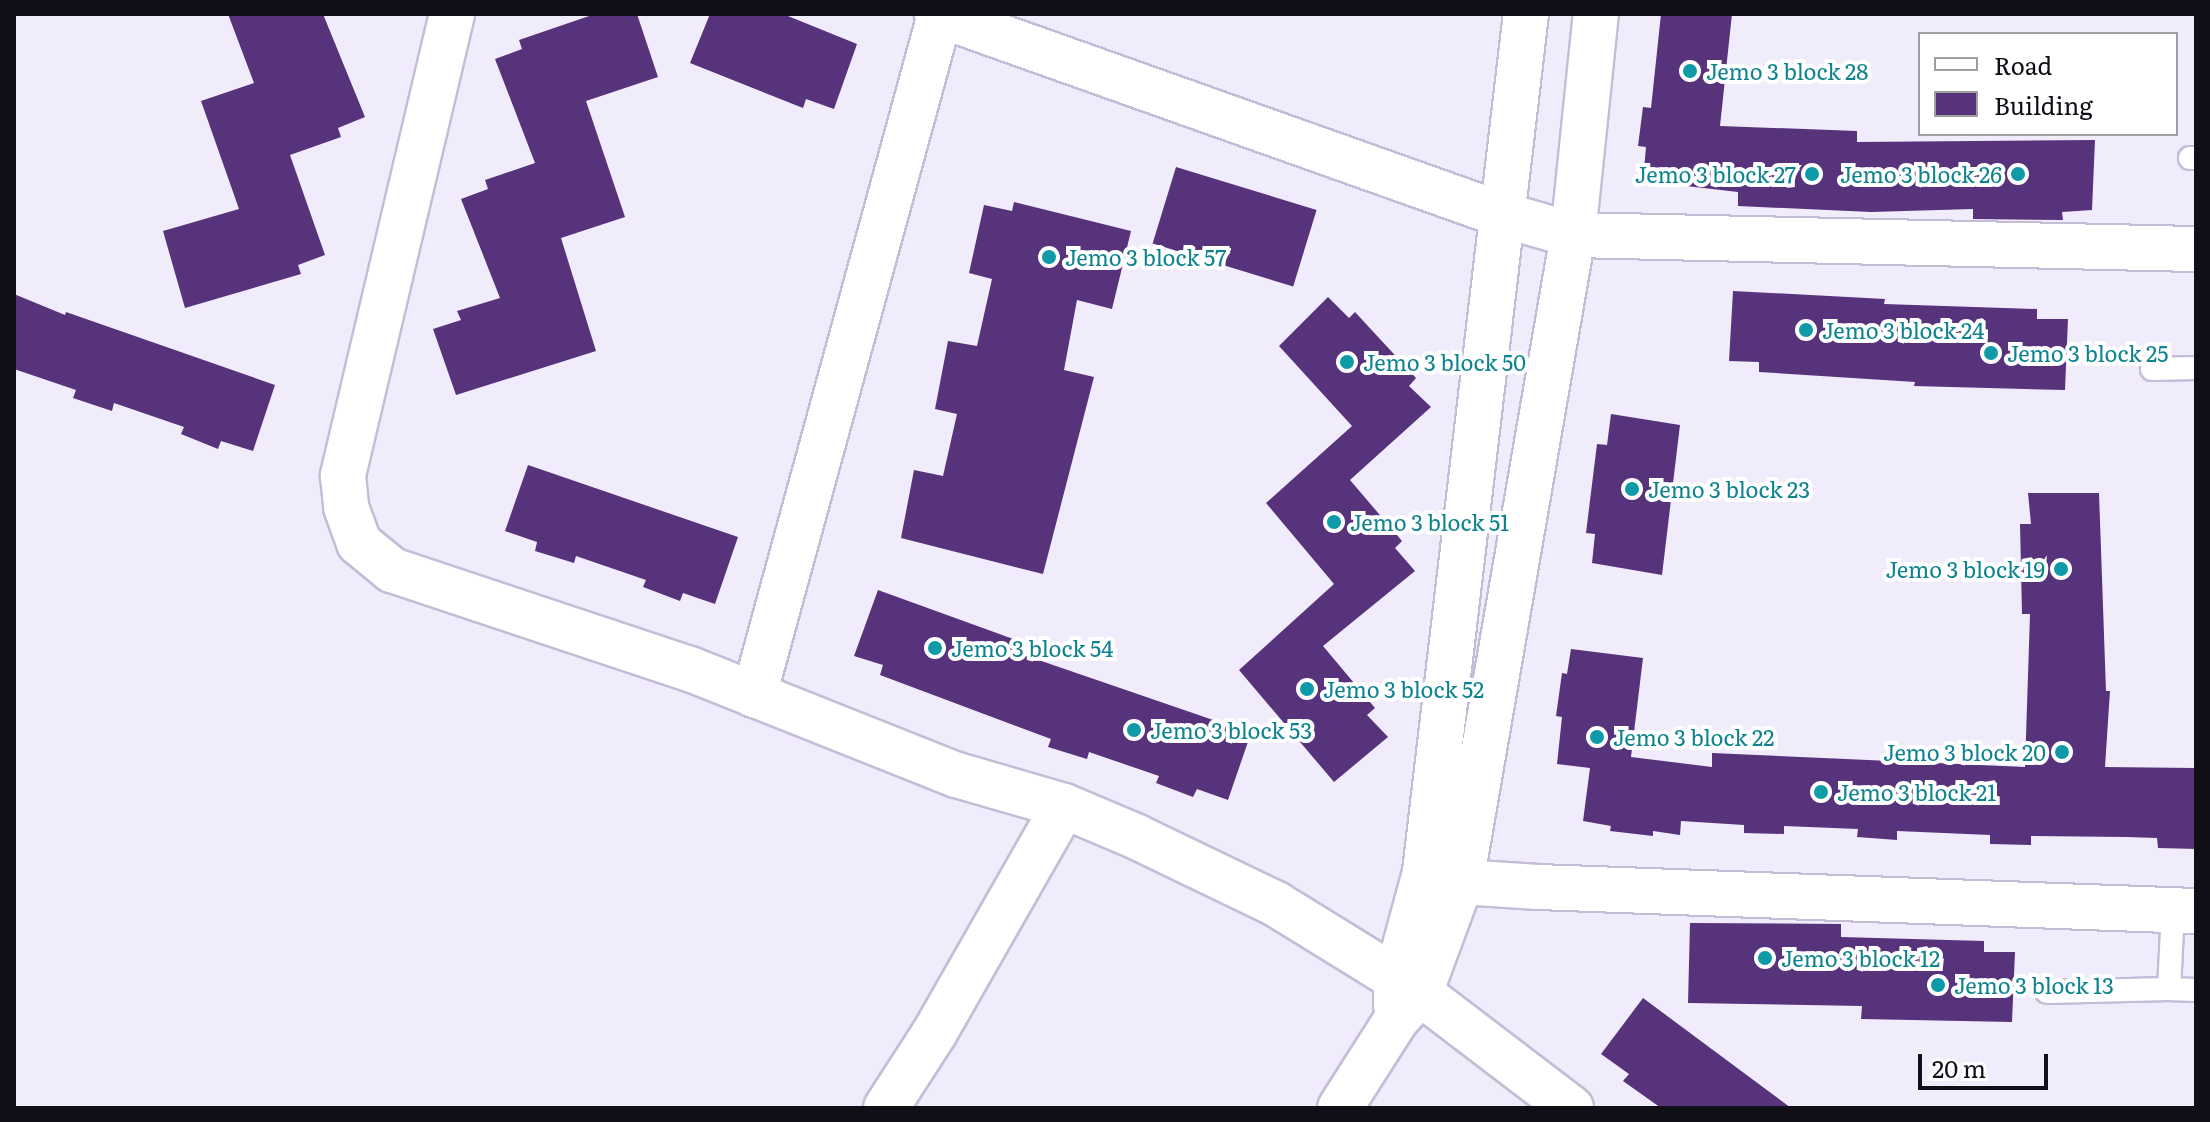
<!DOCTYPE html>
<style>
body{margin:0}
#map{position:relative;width:2210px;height:1122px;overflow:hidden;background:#f1ecfc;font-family:Literata,serif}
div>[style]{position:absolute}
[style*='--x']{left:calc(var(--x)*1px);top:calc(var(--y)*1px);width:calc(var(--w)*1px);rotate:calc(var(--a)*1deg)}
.building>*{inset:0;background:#57337c;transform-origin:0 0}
.roads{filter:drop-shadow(2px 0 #c4bdd7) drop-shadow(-2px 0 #c4bdd7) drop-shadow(0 2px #c4bdd7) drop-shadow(0 -2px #c4bdd7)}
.service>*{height:22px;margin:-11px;padding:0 11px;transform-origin:11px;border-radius:11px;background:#fff}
.minor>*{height:44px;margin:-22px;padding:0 22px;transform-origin:22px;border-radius:22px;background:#fff}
.dots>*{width:22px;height:22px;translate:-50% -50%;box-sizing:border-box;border:4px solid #fff;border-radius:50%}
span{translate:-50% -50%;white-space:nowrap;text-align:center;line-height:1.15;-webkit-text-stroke:8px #fff;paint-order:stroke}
.culture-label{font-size:22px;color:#0d838f}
.left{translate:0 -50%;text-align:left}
.right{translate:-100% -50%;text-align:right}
.frame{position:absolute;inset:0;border:16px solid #100e16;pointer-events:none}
.legend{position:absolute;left:1918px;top:32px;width:260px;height:104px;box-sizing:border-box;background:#fff;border:2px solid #9f9fa2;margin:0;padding:10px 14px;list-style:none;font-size:24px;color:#100e16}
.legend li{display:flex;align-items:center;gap:16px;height:40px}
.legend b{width:40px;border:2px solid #9f9fa2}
.scale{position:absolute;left:1918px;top:1054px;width:130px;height:36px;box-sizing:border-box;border:4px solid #100e16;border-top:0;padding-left:10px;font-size:24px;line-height:28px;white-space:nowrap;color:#100e16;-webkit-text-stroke:6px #fff;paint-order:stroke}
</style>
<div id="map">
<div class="building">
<div style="clip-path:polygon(228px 14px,323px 14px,365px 117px,338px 128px,341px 137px,290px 155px,325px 255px,298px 265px,301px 274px,185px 308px,163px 231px,239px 209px,201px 101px,254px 83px)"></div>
<div style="clip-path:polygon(595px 14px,637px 14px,658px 77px,586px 101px,625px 217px,561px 238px,596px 351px,456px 395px,433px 329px,461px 320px,457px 311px,500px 298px,461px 199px,488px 189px,485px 180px,535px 163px,495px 59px,522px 49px,519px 40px)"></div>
<div style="clip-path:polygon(710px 14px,783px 14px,857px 44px,834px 109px,806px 99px,803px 108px,690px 63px)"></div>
<div style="clip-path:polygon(1661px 14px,1732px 14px,1720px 126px,1857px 131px,1857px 142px,2095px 140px,2092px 210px,2062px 212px,2063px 220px,1973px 219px,1973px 209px,1871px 212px,1738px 206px,1738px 192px,1643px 181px,1646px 147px,1638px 146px,1643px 107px,1651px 108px)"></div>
<div style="left:1176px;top:167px;width:147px;height:80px;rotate:17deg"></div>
<div style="clip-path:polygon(1014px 202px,1131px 231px,1112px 309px,1077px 300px,1064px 370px,1094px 377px,1043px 574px,901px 538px,914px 470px,943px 476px,957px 414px,935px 409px,948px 341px,977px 346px,992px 279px,969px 273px,984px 205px,1012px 211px)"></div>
<div style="clip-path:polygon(1733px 291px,1885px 299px,1884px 304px,2037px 309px,2037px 319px,2068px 319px,2065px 390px,1914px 386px,1915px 382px,1759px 372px,1759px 362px,1729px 361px)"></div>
<div style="clip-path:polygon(14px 294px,65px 315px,66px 312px,275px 385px,253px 451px,221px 441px,218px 449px,181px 434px,184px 427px,114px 403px,112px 411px,73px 398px,76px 390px,14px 369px)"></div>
<div style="clip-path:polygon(1328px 297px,1349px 318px,1355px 312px,1416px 378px,1409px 386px,1431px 407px,1350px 480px,1402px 541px,1395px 548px,1415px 571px,1323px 646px,1375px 708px,1367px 715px,1388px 737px,1334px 782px,1239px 670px,1334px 584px,1266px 503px,1352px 426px,1279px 346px)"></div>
<div style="clip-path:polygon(1611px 414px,1680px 425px,1662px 575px,1592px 563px,1595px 534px,1586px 533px,1597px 444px,1607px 445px)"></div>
<div style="clip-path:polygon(528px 465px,738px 537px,715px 604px,683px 593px,680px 601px,643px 587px,646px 580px,576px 556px,574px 563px,535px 551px,537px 542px,505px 531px)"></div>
<div style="clip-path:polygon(2028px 493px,2099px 493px,2106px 691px,2110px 691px,2105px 767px,2196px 768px,2196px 849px,2158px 848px,2157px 838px,2126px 837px,2031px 836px,2031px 845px,1990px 844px,1990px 835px,1897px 831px,1897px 840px,1857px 837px,1858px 829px,1784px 826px,1784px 834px,1744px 833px,1744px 825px,1681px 821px,1680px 835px,1653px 831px,1653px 836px,1610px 831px,1611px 826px,1583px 821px,1590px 768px,1557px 764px,1562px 717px,1556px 716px,1562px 673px,1567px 674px,1571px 649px,1643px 658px,1631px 757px,1712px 767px,1712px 753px,2025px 767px,2030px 614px,2022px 614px,2020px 524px,2031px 524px)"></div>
<div style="clip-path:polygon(878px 590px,1016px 640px,1012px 651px,1251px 733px,1228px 800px,1197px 789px,1193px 797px,1156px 783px,1159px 776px,1089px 752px,1087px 759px,1048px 747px,1051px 739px,880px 675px,883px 665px,854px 656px)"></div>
<div style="clip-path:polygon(1690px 923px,1841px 924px,1841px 937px,1984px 941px,1984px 952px,2015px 952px,2012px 1022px,1861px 1019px,1862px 1006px,1688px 1003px)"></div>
<div style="clip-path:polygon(1643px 998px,1791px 1108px,1661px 1108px,1623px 1081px,1629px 1074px,1601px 1054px)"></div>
</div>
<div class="roads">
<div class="service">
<div style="--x:2190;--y:158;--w:6;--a:0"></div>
<div style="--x:2152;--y:369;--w:44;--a:-1.3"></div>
<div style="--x:2169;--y:989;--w:27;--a:2"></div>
<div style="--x:2047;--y:992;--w:122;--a:-1.4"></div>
<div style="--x:2169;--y:989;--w:79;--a:-87.1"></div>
</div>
<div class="minor">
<div style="--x:452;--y:14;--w:475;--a:103.3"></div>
<div style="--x:343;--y:476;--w:31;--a:84"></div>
<div style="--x:346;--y:507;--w:38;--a:70"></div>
<div style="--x:359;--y:543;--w:43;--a:39.3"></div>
<div style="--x:392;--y:570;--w:314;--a:18.4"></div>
<div style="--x:690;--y:669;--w:287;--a:21.7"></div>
<div style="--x:957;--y:775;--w:111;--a:16.2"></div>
<div style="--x:1064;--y:806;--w:79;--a:23"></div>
<div style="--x:1137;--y:837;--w:154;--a:25.7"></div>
<div style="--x:1276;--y:904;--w:169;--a:31.7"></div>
<div style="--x:1420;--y:993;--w:190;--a:37.3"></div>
<div style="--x:937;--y:14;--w:597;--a:19.56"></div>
<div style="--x:1500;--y:214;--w:76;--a:16"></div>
<div style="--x:1573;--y:235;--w:623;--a:1.29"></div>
<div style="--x:754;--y:695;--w:705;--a:-74.7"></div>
<div style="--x:1432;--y:874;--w:30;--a:15"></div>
<div style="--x:1461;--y:882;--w:77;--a:3.7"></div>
<div style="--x:1538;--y:887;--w:658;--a:2.09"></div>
<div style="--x:1396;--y:1006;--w:27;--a:-90"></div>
<div style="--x:1396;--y:979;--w:111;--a:-74.8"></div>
<div style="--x:1425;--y:872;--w:864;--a:-83.29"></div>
<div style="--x:886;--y:1108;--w:90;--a:-57.2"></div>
<div style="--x:935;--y:1032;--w:260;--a:-60.3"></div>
<div style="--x:1340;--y:1108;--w:104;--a:-57.5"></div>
<div style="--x:1396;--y:1020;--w:36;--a:-48"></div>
<div style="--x:1420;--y:993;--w:118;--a:-69.7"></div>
<div style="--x:1461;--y:882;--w:657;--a:-80.18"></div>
<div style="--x:1573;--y:235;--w:222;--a:-84.1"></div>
</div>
</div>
<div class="dots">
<div style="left:1690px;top:71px;background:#0f9aa8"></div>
<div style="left:1812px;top:174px;background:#0f9aa8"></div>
<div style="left:2018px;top:174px;background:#0f9aa8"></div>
<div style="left:1049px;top:257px;background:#0f9aa8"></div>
<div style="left:1806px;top:330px;background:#0f9aa8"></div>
<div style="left:1991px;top:353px;background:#0f9aa8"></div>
<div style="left:1347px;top:362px;background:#0f9aa8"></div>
<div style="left:1632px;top:489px;background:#0f9aa8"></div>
<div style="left:1334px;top:522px;background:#0f9aa8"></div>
<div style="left:2061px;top:569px;background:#0f9aa8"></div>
<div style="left:935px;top:648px;background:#0f9aa8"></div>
<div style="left:1307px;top:689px;background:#0f9aa8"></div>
<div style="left:1134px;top:730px;background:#0f9aa8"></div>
<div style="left:1597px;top:737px;background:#0f9aa8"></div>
<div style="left:2062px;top:752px;background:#0f9aa8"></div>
<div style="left:1821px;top:792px;background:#0f9aa8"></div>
<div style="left:1765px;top:958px;background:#0f9aa8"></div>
<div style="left:1938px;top:985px;background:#0f9aa8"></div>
</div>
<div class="culture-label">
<span class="left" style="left:1706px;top:71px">Jemo 3 block 28</span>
<span class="right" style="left:1796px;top:174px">Jemo 3 block 27</span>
<span class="right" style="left:2002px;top:174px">Jemo 3 block 26</span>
<span class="left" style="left:1065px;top:257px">Jemo 3 block 57</span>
<span class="left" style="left:1822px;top:330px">Jemo 3 block 24</span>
<span class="left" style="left:2007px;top:353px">Jemo 3 block 25</span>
<span class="left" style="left:1363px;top:362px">Jemo 3 block 50</span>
<span class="left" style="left:1648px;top:489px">Jemo 3 block 23</span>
<span class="left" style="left:1350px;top:522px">Jemo 3 block 51</span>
<span class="right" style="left:2045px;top:569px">Jemo 3 block 19</span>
<span class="left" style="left:951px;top:648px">Jemo 3 block 54</span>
<span class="left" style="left:1323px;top:689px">Jemo 3 block 52</span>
<span class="left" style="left:1150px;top:730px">Jemo 3 block 53</span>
<span class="left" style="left:1613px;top:737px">Jemo 3 block 22</span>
<span class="right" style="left:2046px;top:752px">Jemo 3 block 20</span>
<span class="left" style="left:1837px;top:792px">Jemo 3 block 21</span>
<span class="left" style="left:1781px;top:958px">Jemo 3 block 12</span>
<span class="left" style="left:1954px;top:985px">Jemo 3 block 13</span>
</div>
<div class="frame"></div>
<ul class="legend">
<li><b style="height:10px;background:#fff"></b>Road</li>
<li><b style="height:22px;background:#57337c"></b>Building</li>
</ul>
<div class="scale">20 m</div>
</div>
